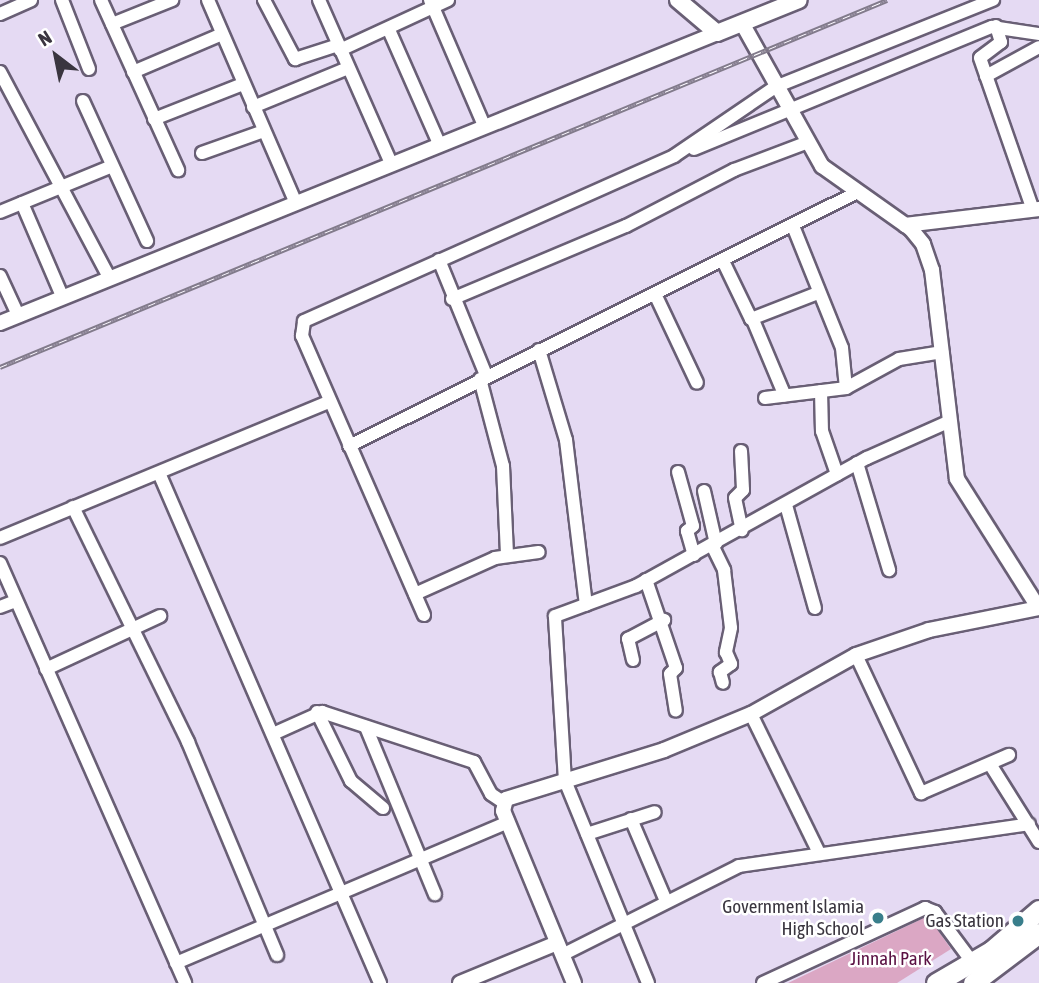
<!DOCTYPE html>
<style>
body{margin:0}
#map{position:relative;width:1039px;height:983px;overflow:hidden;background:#e5daf3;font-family:"Asap Condensed",sans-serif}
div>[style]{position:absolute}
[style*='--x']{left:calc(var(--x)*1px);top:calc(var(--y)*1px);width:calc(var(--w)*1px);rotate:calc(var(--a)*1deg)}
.green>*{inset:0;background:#dba7c4}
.roads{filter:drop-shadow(2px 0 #695f75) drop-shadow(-2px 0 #695f75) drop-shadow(0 2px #695f75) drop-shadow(0 -2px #695f75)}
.minor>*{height:12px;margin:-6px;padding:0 6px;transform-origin:6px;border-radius:6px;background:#fff}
.tertiary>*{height:14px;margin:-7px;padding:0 7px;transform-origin:7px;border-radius:7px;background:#fff}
.secondary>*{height:16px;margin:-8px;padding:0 8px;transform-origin:8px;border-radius:8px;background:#fff}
.trunk>*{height:19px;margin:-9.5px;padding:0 9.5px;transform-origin:9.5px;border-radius:9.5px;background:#fff}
.rail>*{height:5px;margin-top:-2.5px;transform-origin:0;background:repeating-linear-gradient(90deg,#fff 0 8px,#827b8b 0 16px);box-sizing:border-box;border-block:2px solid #827b8b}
.dots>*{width:19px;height:19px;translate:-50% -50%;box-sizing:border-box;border:4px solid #fff;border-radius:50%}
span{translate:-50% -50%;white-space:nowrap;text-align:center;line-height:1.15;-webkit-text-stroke:5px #fff;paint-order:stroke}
.poi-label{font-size:19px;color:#3a353f}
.right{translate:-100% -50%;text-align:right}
.park-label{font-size:19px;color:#5a1143}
.north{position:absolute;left:21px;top:21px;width:70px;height:70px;-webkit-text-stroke:5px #fff;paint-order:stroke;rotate:328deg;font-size:19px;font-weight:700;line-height:28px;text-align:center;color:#3a353f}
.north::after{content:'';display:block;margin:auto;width:24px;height:32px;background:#3a353f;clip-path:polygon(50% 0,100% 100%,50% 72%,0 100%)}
</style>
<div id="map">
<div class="green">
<div style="clip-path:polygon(928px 916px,951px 949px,897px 983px,788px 983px)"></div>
</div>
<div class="roads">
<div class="minor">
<div style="--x:62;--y:0;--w:74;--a:68.6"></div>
<div style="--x:101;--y:0;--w:187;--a:65.6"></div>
<div style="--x:208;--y:0;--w:217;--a:66.6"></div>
<div style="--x:264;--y:0;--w:67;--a:62.3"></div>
<div style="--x:295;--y:59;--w:45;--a:-18"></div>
<div style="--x:319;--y:0;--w:176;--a:66.2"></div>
<div style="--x:430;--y:0;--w:134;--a:66.7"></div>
<div style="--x:0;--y:14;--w:34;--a:-24"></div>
<div style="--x:112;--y:24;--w:65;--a:-21.8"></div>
<div style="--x:996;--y:26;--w:17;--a:73"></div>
<div style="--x:1001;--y:42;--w:26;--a:143"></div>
<div style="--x:980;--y:58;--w:161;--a:70.8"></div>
<div style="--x:389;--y:30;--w:121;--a:66.2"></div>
<div style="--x:340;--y:50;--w:119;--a:-24.8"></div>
<div style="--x:0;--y:72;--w:232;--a:62"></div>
<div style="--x:133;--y:72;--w:97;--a:-23.1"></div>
<div style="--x:986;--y:76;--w:60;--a:-28.7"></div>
<div style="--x:83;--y:101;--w:154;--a:65.4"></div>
<div style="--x:253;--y:107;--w:103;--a:-22.3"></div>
<div style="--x:154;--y:119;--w:96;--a:-21.5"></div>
<div style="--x:694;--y:149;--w:322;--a:-22.3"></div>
<div style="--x:992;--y:27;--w:48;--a:8.5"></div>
<div style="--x:202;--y:153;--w:66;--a:-19.5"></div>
<div style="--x:22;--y:203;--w:101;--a:66.7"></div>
<div style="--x:0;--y:212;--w:121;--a:-22.3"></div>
<div style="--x:793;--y:226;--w:131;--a:68.1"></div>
<div style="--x:842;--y:348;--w:40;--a:84.3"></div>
<div style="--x:439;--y:260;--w:124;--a:67.8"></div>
<div style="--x:723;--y:261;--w:64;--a:64.2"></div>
<div style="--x:751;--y:319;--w:72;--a:-21.2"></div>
<div style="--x:0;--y:276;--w:43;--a:65.2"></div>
<div style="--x:655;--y:294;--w:98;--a:64.7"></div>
<div style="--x:452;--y:299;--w:189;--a:-22.8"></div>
<div style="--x:626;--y:226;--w:122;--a:-27.4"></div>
<div style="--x:734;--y:170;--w:79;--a:-20.7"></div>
<div style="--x:753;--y:320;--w:82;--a:67.2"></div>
<div style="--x:539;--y:350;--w:94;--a:73.3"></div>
<div style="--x:566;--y:440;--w:166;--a:83.1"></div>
<div style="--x:480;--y:379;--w:90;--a:75.2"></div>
<div style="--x:503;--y:466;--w:89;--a:87.4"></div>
<div style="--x:821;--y:391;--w:40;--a:88.6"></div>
<div style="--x:822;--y:431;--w:46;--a:70.8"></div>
<div style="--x:765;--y:398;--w:82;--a:-7"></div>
<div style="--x:846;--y:388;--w:60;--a:-28.7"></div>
<div style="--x:899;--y:359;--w:44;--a:-9.2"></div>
<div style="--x:349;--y:446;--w:564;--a:-26.52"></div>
<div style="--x:741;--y:451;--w:39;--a:87"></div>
<div style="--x:743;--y:490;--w:11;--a:135"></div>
<div style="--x:735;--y:498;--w:33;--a:78"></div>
<div style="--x:857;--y:463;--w:112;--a:73.3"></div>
<div style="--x:678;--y:472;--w:56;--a:74.5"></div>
<div style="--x:693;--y:526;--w:8;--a:140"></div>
<div style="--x:687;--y:531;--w:25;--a:74"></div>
<div style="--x:159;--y:473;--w:556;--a:66.57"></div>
<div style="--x:704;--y:491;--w:54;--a:77.2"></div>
<div style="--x:786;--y:505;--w:107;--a:74.3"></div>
<div style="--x:73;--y:507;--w:262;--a:63.9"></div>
<div style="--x:188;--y:742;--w:231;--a:67.3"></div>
<div style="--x:0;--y:538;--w:357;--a:-22.5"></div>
<div style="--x:712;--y:545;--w:28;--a:64"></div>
<div style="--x:724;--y:570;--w:58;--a:83.1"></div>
<div style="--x:731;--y:628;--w:25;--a:102"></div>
<div style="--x:726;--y:652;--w:13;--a:67"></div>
<div style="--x:731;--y:664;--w:14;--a:144"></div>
<div style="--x:720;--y:672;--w:11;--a:75"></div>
<div style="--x:0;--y:563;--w:459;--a:66.2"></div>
<div style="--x:646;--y:580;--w:93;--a:71.2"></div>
<div style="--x:676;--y:668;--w:8;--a:135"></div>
<div style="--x:670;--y:674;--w:37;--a:81"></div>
<div style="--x:415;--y:594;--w:88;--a:-24.2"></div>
<div style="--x:495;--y:558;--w:44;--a:-7.8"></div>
<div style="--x:0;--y:607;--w:17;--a:-21"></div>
<div style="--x:424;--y:615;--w:305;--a:-113.6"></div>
<div style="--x:302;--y:336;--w:15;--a:-82"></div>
<div style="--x:304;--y:321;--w:405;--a:-24"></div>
<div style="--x:674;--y:156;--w:122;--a:-34.3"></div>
<div style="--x:775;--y:87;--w:235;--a:-21.8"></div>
<div style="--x:856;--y:655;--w:153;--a:64.8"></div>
<div style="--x:921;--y:793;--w:96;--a:-23.4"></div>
<div style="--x:633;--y:660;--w:22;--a:-103"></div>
<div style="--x:628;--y:639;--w:41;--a:-27.8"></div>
<div style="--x:46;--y:669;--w:126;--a:-24.9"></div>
<div style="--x:317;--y:712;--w:77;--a:63.8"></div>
<div style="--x:351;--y:781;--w:42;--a:40.2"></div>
<div style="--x:751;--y:714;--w:153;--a:63.9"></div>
<div style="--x:366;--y:727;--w:181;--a:67.6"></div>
<div style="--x:273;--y:734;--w:54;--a:-24.2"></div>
<div style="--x:322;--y:712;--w:160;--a:18.2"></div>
<div style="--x:474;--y:762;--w:36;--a:62"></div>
<div style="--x:491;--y:794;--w:14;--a:34"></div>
<div style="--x:990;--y:764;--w:92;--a:57.9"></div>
<div style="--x:631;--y:819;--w:89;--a:66.9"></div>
<div style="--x:587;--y:834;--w:71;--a:-17.9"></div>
<div style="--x:562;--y:955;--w:198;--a:-26.7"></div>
<div style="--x:739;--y:866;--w:293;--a:-8.2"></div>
<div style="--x:176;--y:963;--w:361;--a:-23"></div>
<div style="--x:648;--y:983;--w:218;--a:-112.3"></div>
<div style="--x:565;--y:781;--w:165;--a:-93.5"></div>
<div style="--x:555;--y:616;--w:86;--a:-20.3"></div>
<div style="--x:636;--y:586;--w:264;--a:-29"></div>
<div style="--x:867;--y:458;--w:91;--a:-24"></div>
<div style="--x:763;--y:983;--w:179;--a:-24.8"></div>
<div style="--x:925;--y:908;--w:11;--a:22"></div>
<div style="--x:935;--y:912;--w:64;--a:53.3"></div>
</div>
<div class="tertiary">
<div style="--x:742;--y:23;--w:164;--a:60.8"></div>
<div style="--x:822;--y:166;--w:109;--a:35.3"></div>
<div style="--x:911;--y:229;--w:19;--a:51"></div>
<div style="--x:923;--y:244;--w:28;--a:71"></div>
<div style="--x:932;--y:270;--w:210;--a:83.2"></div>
<div style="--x:957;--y:479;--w:151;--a:57.7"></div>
<div style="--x:905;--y:225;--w:135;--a:-6.8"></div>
<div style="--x:0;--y:323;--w:773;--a:-22.02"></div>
<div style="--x:460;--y:983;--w:105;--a:-22.4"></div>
<div style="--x:574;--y:983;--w:186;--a:-112.4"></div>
<div style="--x:503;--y:811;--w:12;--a:-76"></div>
<div style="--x:506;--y:799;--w:165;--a:-17.2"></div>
<div style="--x:664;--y:750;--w:94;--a:-22.5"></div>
<div style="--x:751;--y:714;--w:120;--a:-29.3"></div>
<div style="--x:856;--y:655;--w:77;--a:-18.9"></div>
<div style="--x:929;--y:630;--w:112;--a:-11.3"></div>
</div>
<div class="secondary">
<div style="--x:678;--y:0;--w:51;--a:40.2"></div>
<div style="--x:717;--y:33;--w:88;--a:-21.9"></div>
</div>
<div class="trunk">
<div style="--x:936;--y:983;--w:64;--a:-30.2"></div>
<div style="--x:991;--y:951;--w:63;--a:-40.5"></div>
<div style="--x:973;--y:983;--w:83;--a:-37.1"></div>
</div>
</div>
<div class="rail">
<div style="--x:0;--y:367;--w:960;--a:-22.48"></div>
</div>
<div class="dots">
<div style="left:878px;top:918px;background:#397e8b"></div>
<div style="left:1018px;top:921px;background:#397e8b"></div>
</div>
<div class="poi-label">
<span class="right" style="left:864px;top:918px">Government Islamia<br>High School</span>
<span class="right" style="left:1004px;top:921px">Gas Station</span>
</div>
<div class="park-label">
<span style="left:891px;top:959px">Jinnah Park</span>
</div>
<div class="north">N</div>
</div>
